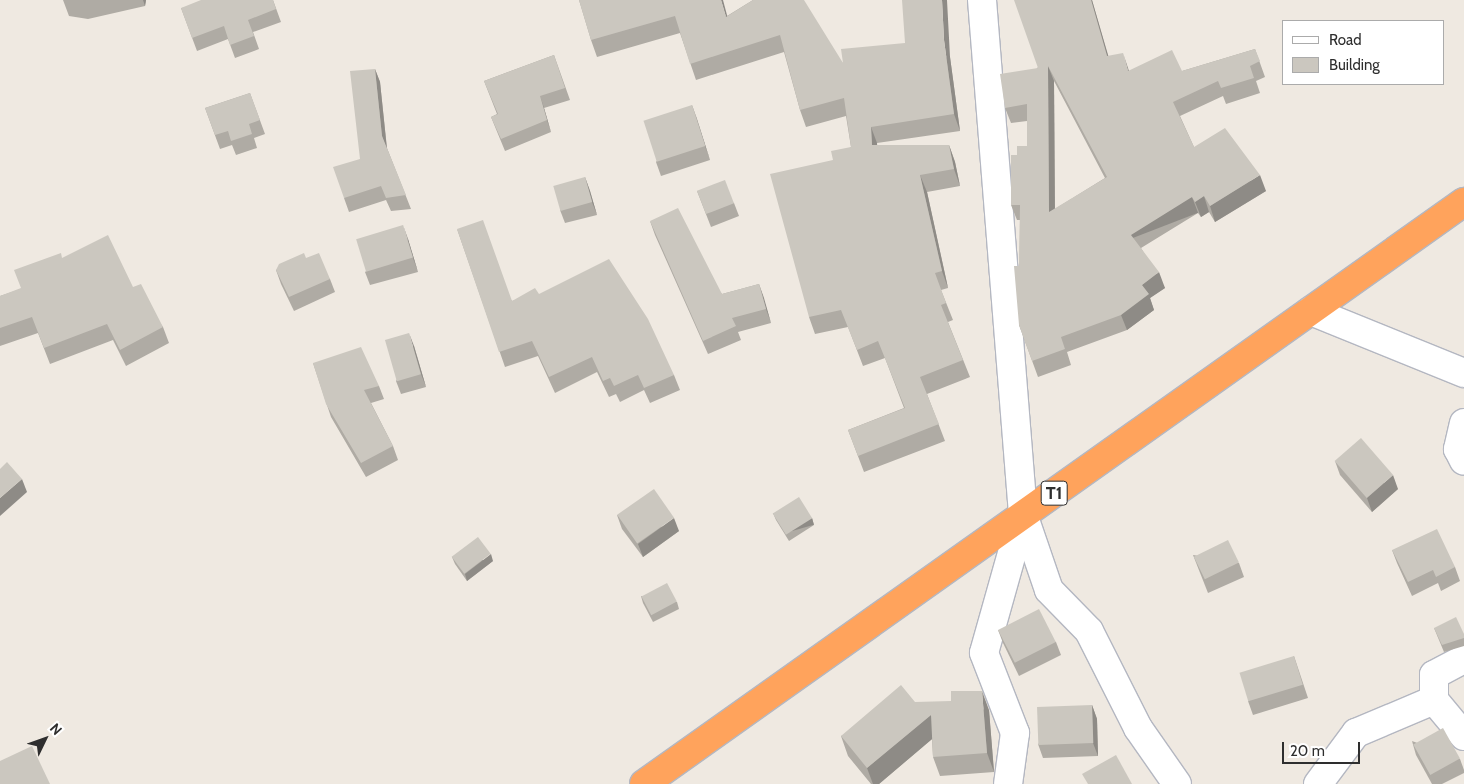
<!DOCTYPE html>
<style>
body{margin:0}
#map{position:relative;width:1464px;height:784px;overflow:hidden;background:#efe9e1;font-family:Cabin,sans-serif}
div>[style]{position:absolute}
[style*='--x']{left:calc(var(--x)*1px);top:calc(var(--y)*1px);width:calc(var(--w)*1px);rotate:calc(var(--a)*1deg)}
.roads{filter:drop-shadow(1px 0 #b4b7c1) drop-shadow(-1px 0 #b4b7c1) drop-shadow(0 1px #b4b7c1) drop-shadow(0 -1px #b4b7c1)}
.minor>*{height:28px;margin:-14px;padding:0 14px;transform-origin:14px;border-radius:14px;background:#fff}
.highway>*{height:28px;margin:-14px;padding:0 14px;transform-origin:14px;border-radius:14px;background:#ffa35c}
.wall>*{inset:0;background:#afaba4}
.shaded-wall>*{inset:0;background:#8e8b86;transform-origin:0 0}
.building>*{inset:0;background:#cbc7bf;transform-origin:0 0}
span{translate:-50% -50%;white-space:nowrap;text-align:center;line-height:1.15;-webkit-text-stroke:4px #fff;paint-order:stroke}
.shield-label span{padding:1px 4px;background:#fff;border:1px solid;border-radius:4px;-webkit-text-stroke-width:0}
.shield-label{font-size:18px;color:#2e2e2e;font-weight:700}
.legend{position:absolute;left:1282px;top:20px;width:162px;height:65px;box-sizing:border-box;background:#fff;border:1px solid #ababab;margin:0;padding:6px 9px;list-style:none;font-size:15px;color:#2e2e2e}
.legend li{display:flex;align-items:center;gap:10px;height:25px}
.legend b{width:25px;border:1px solid #ababab}
.north{position:absolute;left:20px;top:714px;width:50px;height:50px;-webkit-text-stroke:4px #fff;paint-order:stroke;rotate:48deg;font-size:14px;font-weight:700;line-height:20px;text-align:center;color:#2e2e2e}
.north::after{content:'';display:block;margin:auto;width:18px;height:22px;background:#2e2e2e;clip-path:polygon(50% 0,100% 100%,50% 72%,0 100%)}
.scale{position:absolute;left:1282px;top:742px;width:78px;height:22px;box-sizing:border-box;border:2px solid #2e2e2e;border-top:0;padding-left:6px;font-size:15px;line-height:18px;white-space:nowrap;color:#2e2e2e;-webkit-text-stroke:4px #fff;paint-order:stroke}
</style>
<div id="map">
<div class="roads">
<div class="minor">
<div style="--x:982;--y:0;--w:516;--a:85.44"></div>
<div style="--x:1023;--y:514;--w:144;--a:105.7"></div>
<div style="--x:984;--y:653;--w:86;--a:68.8"></div>
<div style="--x:1015;--y:733;--w:51;--a:97.8"></div>
<div style="--x:1311;--y:311;--w:165;--a:22.1"></div>
<div style="--x:1464;--y:423;--w:27;--a:103"></div>
<div style="--x:1458;--y:449;--w:13;--a:63"></div>
<div style="--x:1023;--y:514;--w:80;--a:71.1"></div>
<div style="--x:1049;--y:590;--w:57;--a:45.7"></div>
<div style="--x:1089;--y:631;--w:109;--a:63.2"></div>
<div style="--x:1138;--y:728;--w:68;--a:55.1"></div>
<div style="--x:1464;--y:659;--w:34;--a:152"></div>
<div style="--x:1434;--y:675;--w:25;--a:90"></div>
<div style="--x:1434;--y:700;--w:47;--a:50.2"></div>
<div style="--x:1318;--y:784;--w:64;--a:-53.3"></div>
<div style="--x:1356;--y:733;--w:85;--a:-22.9"></div>
</div>
<div class="highway">
<div style="--x:644;--y:784;--w:1006;--a:-35.37"></div>
</div>
</div>
<div class="wall">
<div style="clip-path:polygon(63px 0,146px 0,145px 6px,88px 19px,69px 16px)"></div>
<div style="clip-path:polygon(273px 0,281px 22px,253px 32px,259px 49px,235px 58px,228px 39px,197px 51px,181px 8px)"></div>
<div style="clip-path:polygon(579px 0,727px 16px,753px 0,843px 63px,950px 57px,960px 131px,877px 143px,877px 145px,949px 145px,955px 162px,960px 186px,927px 192px,948px 288px,941px 290px,953px 320px,948px 322px,970px 377px,927px 394px,945px 441px,864px 472px,848px 430px,904px 408px,885px 358px,863px 366px,848px 327px,815px 334px,809px 317px,833px 160px,851px 147px,846px 116px,806px 127px,800px 110px,784px 52px,696px 80px,680px 33px,597px 57px,591px 40px)"></div>
<div style="clip-path:polygon(evenodd,1092px 0,1108px 56px,1129px 71px,1182px 71px,1255px 49px,1265px 77px,1256px 81px,1260px 93px,1226px 104px,1223px 96px,1180px 116px,1194px 147px,1266px 191px,1215px 222px,1209px 212px,1201px 217px,1198px 213px,1141px 248px,1165px 288px,1150px 298px,1154px 310px,1127px 330px,1067px 352px,1071px 365px,1038px 377px,1019px 325px,1020px 220px,1017px 220px,1011px 205px,1017px 155px,1027px 146px,1027px 121px,1011px 123px,1005px 108px,1092px 0,1054px 81px,1105px 178px,1055px 209px,1054px 81px)"></div>
<div style="clip-path:polygon(554px 55px,570px 100px,544px 108px,551px 132px,505px 151px,491px 117px,497px 114px,484px 81px)"></div>
<div style="clip-path:polygon(375px 69px,380px 82px,387px 148px,411px 209px,391px 211px,386px 200px,349px 212px,344px 198px,360px 159px)"></div>
<div style="clip-path:polygon(250px 93px,265px 134px,254px 138px,257px 148px,236px 155px,232px 145px,220px 149px,205px 108px)"></div>
<div style="clip-path:polygon(692px 105px,710px 160px,661px 176px,656px 162px)"></div>
<div style="clip-path:polygon(585px 177px,590px 191px,597px 215px,565px 223px,560px 210px)"></div>
<div style="clip-path:polygon(697px 191px,734px 203px,739px 216px,711px 227px)"></div>
<div style="clip-path:polygon(650px 221px,722px 294px,759px 284px,771px 323px,738px 332px,741px 340px,708px 354px,655px 235px)"></div>
<div style="clip-path:polygon(457px 229px,512px 301px,539px 294px,674px 375px,680px 390px,650px 403px,644px 390px,620px 402px,616px 394px,609px 397px,597px 372px,555px 393px,538px 356px,505px 367px)"></div>
<div style="clip-path:polygon(408px 239px,418px 272px,370px 285px,365px 272px)"></div>
<div style="clip-path:polygon(306px 258px,330px 279px,335px 292px,294px 311px,281px 284px,276px 270px)"></div>
<div style="clip-path:polygon(133px 287px,163px 327px,169px 343px,126px 366px,113px 340px,50px 364px,38px 333px,0 346px,0 296px,21px 289px)"></div>
<div style="clip-path:polygon(414px 346px,426px 387px,401px 394px,396px 381px)"></div>
<div style="clip-path:polygon(313px 363px,379px 386px,384px 399px,371px 403px,393px 446px,398px 460px,366px 477px,331px 417px)"></div>
<div style="clip-path:polygon(1335px 461px,1398px 489px,1372px 512px,1340px 475px)"></div>
<div style="clip-path:polygon(773px 513px,812px 518px,814px 525px,789px 541px,776px 520px)"></div>
<div style="clip-path:polygon(617px 515px,679px 531px,643px 557px,622px 529px)"></div>
<div style="clip-path:polygon(1392px 550px,1455px 567px,1460px 581px,1441px 591px,1438px 583px,1412px 596px,1397px 563px)"></div>
<div style="clip-path:polygon(1193px 555px,1239px 563px,1244px 577px,1208px 593px)"></div>
<div style="clip-path:polygon(452px 557px,493px 561px,467px 581px,455px 564px)"></div>
<div style="clip-path:polygon(641px 596px,677px 602px,679px 609px,653px 622px,643px 603px)"></div>
<div style="clip-path:polygon(1434px 628px,1464px 634px,1464px 646px,1444px 652px)"></div>
<div style="clip-path:polygon(998px 630px,1056px 642px,1061px 655px,1019px 676px,1003px 643px)"></div>
<div style="clip-path:polygon(1294px 656px,1308px 698px,1253px 715px,1248px 701px)"></div>
<div style="clip-path:polygon(915px 702px,989px 710px,994px 772px,940px 776px,933px 757px,932px 739px,879px 784px,871px 784px,848px 756px,841px 736px)"></div>
<div style="clip-path:polygon(1092px 705px,1097px 719px,1098px 756px,1043px 758px,1038px 744px)"></div>
<div style="clip-path:polygon(1412px 741px,1460px 759px,1464px 770px,1464px 773px,1442px 784px,1432px 784px,1416px 755px)"></div>
</div>
<div class="shaded-wall">
<div style="clip-path:polygon(143px 0,146px 0,145px 6px)"></div>
<div style="clip-path:polygon(721px 0,723px 0,732px 34px,726px 17px)"></div>
<div style="clip-path:polygon(942px 0,947px 0,950px 57px,960px 131px,954px 114px,944px 40px)"></div>
<div style="clip-path:polygon(1091px 0,1092px 0,1113px 72px,1107px 56px)"></div>
<div style="clip-path:polygon(1123px 53px,1128px 68px,1134px 87px,1128px 71px)"></div>
<div style="clip-path:polygon(1048px 66px,1054px 81px,1055px 228px,1049px 212px)"></div>
<div style="clip-path:polygon(375px 69px,380px 82px,387px 150px,382px 136px)"></div>
<div style="clip-path:polygon(540px 96px,544px 108px,551px 132px,547px 120px)"></div>
<div style="clip-path:polygon(692px 105px,697px 119px,710px 160px,705px 146px)"></div>
<div style="clip-path:polygon(871px 127px,877px 143px,878px 162px,872px 145px)"></div>
<div style="clip-path:polygon(949px 145px,955px 162px,960px 186px,954px 169px)"></div>
<div style="clip-path:polygon(920px 175px,927px 192px,948px 288px,942px 271px)"></div>
<div style="clip-path:polygon(1260px 175px,1266px 191px,1215px 222px,1210px 206px)"></div>
<div style="clip-path:polygon(585px 177px,590px 191px,597px 215px,592px 202px)"></div>
<div style="clip-path:polygon(1204px 196px,1209px 212px,1201px 217px,1195px 202px)"></div>
<div style="left:1192px;top:197px;width:17px;height:72px;rotate:69deg"></div>
<div style="clip-path:polygon(403px 225px,408px 239px,418px 272px,413px 258px)"></div>
<div style="clip-path:polygon(1159px 272px,1165px 288px,1150px 298px,1154px 310px,1127px 330px,1121px 315px,1142px 285px)"></div>
<div style="clip-path:polygon(759px 284px,764px 298px,771px 323px,766px 309px)"></div>
<div style="clip-path:polygon(409px 333px,414px 346px,426px 387px,421px 374px)"></div>
<div style="clip-path:polygon(1393px 475px,1398px 489px,1372px 512px,1367px 498px)"></div>
<div style="clip-path:polygon(22px 479px,27px 492px,0 516px,0 498px)"></div>
<div style="clip-path:polygon(674px 518px,679px 531px,643px 557px,638px 544px)"></div>
<div style="left:812px;top:518px;width:7px;height:30px;rotate:74deg"></div>
<div style="clip-path:polygon(491px 554px,493px 561px,467px 581px,465px 574px)"></div>
<div style="clip-path:polygon(982px 691px,989px 710px,994px 772px,987px 753px)"></div>
<div style="clip-path:polygon(1092px 705px,1097px 719px,1098px 756px,1093px 743px)"></div>
<div style="clip-path:polygon(931px 715px,938px 734px,879px 784px,873px 784px,867px 768px)"></div>
</div>
<div class="building">
<div style="clip-path:polygon(201px 0,273px 0,276px 9px,248px 20px,254px 36px,230px 45px,224px 26px,192px 38px,181px 8px)"></div>
<div style="clip-path:polygon(579px 0,721px 0,726px 17px,753px 0,804px 0,843px 63px,841px 49px,905px 43px,902px 0,942px 0,944px 40px,954px 114px,871px 127px,872px 145px,949px 145px,954px 169px,920px 175px,942px 271px,935px 273px,946px 303px,941px 305px,963px 360px,920px 377px,939px 424px,858px 456px,848px 430px,905px 408px,878px 341px,857px 350px,841px 310px,809px 317px,770px 174px,833px 160px,831px 151px,851px 147px,844px 98px,800px 110px,780px 35px,690px 64px,675px 16px,591px 40px)"></div>
<div style="clip-path:polygon(evenodd,1014px 0,1091px 0,1107px 56px,1123px 53px,1128px 71px,1172px 50px,1182px 71px,1255px 49px,1260px 61px,1250px 66px,1254px 78px,1221px 88px,1218px 81px,1173px 102px,1194px 147px,1225px 128px,1260px 175px,1210px 206px,1204px 196px,1195px 202px,1192px 197px,1131px 235px,1159px 272px,1142px 285px,1149px 294px,1121px 315px,1061px 337px,1065px 349px,1032px 361px,1019px 325px,1014px 266px,1019px 266px,1020px 205px,1011px 205px,1011px 155px,1017px 155px,1017px 146px,1027px 146px,1027px 104px,1005px 108px,1000px 74px,1038px 68px,1014px 0,1048px 66px,1107px 177px,1049px 212px,1048px 66px)"></div>
<div style="clip-path:polygon(554px 55px,565px 88px,540px 96px,547px 120px,501px 139px,491px 117px,498px 114px,484px 81px)"></div>
<div style="clip-path:polygon(375px 69px,382px 136px,406px 195px,386px 198px,381px 186px,344px 198px,333px 167px,360px 159px,350px 71px)"></div>
<div style="clip-path:polygon(250px 93px,260px 120px,249px 124px,252px 134px,231px 141px,228px 131px,215px 135px,205px 108px)"></div>
<div style="left:692px;top:105px;width:43px;height:51px;rotate:72deg"></div>
<div style="left:585px;top:177px;width:26px;height:33px;rotate:74deg"></div>
<div style="left:725px;top:180px;width:25px;height:30px;rotate:69deg"></div>
<div style="clip-path:polygon(678px 208px,722px 294px,759px 284px,766px 309px,732px 318px,736px 326px,703px 341px,650px 221px)"></div>
<div style="clip-path:polygon(483px 220px,512px 301px,535px 288px,539px 294px,609px 259px,648px 319px,674px 375px,644px 388px,638px 375px,614px 386px,610px 378px,603px 381px,592px 357px,549px 377px,532px 341px,499px 352px,457px 229px)"></div>
<div style="left:403px;top:225px;width:34px;height:49px;rotate:73deg"></div>
<div style="clip-path:polygon(108px 235px,133px 287px,141px 284px,163px 327px,120px 350px,107px 324px,44px 348px,32px 317px,0 328px,0 296px,21px 288px,14px 270px,61px 253px,62px 258px)"></div>
<div style="clip-path:polygon(304px 253px,306px 258px,319px 253px,330px 279px,289px 297px,276px 270px,279px 264px)"></div>
<div style="left:409px;top:333px;width:43px;height:25px;rotate:74deg"></div>
<div style="clip-path:polygon(361px 347px,379px 386px,364px 390px,393px 446px,361px 463px,326px 404px,313px 363px)"></div>
<div style="left:1361px;top:438px;width:49px;height:35px;rotate:49deg"></div>
<div style="clip-path:polygon(7px 462px,22px 479px,0 498px,0 469px)"></div>
<div style="left:654px;top:489px;width:35px;height:45px;rotate:55deg"></div>
<div style="left:799px;top:497px;width:25px;height:31px;rotate:58deg"></div>
<div style="clip-path:polygon(1437px 529px,1455px 567px,1436px 577px,1433px 570px,1408px 582px,1392px 550px)"></div>
<div style="left:478px;top:537px;width:21px;height:33px;rotate:53deg"></div>
<div style="left:1228px;top:540px;width:25px;height:38px;rotate:64deg"></div>
<div style="left:667px;top:583px;width:21px;height:29px;rotate:62deg"></div>
<div style="left:1039px;top:609px;width:37px;height:46px;rotate:63deg"></div>
<div style="clip-path:polygon(1456px 617px,1464px 634px,1464px 638px,1442px 645px,1434px 628px)"></div>
<div style="left:1294px;top:656px;width:30px;height:57px;rotate:73deg"></div>
<div style="clip-path:polygon(901px 685px,915px 702px,951px 701px,951px 691px,982px 691px,987px 753px,933px 757px,931px 715px,867px 768px,841px 736px)"></div>
<div style="left:1092px;top:705px;width:38px;height:55px;rotate:88deg"></div>
<div style="left:1443px;top:728px;width:35px;height:34px;rotate:61deg"></div>
<div style="clip-path:polygon(32px 746px,50px 784px,0 784px,0 761px)"></div>
<div style="clip-path:polygon(1116px 755px,1132px 784px,1088px 784px,1082px 774px)"></div>
</div>
<div class="shield-label">
<span style="left:1054px;top:493px">T1</span>
</div>
<ul class="legend">
<li><b style="height:6px;background:#fff"></b>Road</li>
<li><b style="height:14px;background:#cbc7bf"></b>Building</li>
</ul>
<div class="north">N</div>
<div class="scale">20 m</div>
</div>
